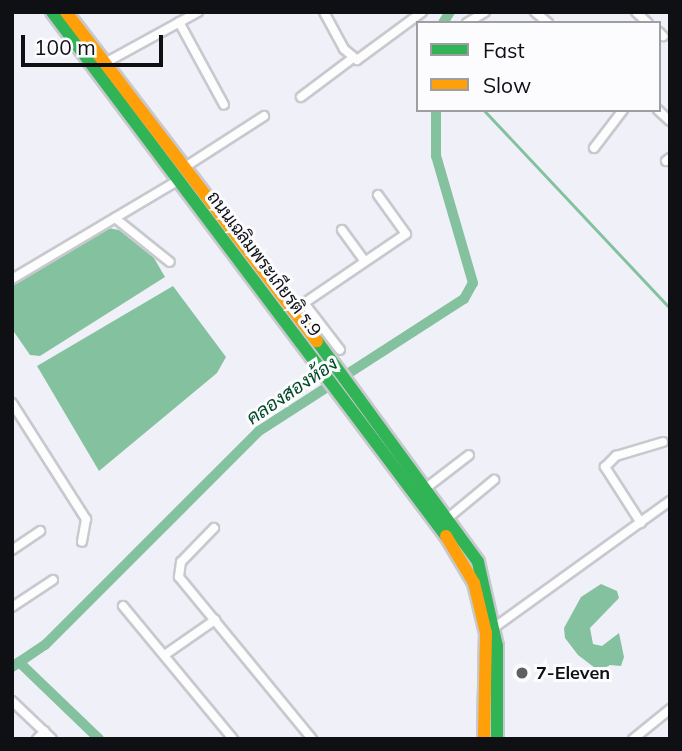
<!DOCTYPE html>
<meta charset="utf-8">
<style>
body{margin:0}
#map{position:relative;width:682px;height:751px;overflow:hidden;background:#f0f1f8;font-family:Mulish,Sarabun,sans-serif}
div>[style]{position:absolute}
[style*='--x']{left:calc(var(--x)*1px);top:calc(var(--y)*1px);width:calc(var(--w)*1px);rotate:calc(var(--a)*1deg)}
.water>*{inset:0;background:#84c19e}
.stream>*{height:2.5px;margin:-1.25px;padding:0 1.25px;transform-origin:1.25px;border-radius:1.25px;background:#84c19e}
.canal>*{height:10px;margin:-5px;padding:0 5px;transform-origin:5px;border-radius:5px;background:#84c19e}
.roads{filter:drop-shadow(2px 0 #c8c9cf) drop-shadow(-2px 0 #c8c9cf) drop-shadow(0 2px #c8c9cf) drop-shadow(0 -2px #c8c9cf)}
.street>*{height:8px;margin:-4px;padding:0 4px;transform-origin:4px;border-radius:4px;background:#fdfdfe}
.fast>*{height:12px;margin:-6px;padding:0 6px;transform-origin:6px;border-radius:6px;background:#30b455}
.slow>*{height:12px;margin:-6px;padding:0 6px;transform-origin:6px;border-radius:6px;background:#ff9f0a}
.dots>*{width:19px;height:19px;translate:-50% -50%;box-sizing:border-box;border:4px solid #fcfcff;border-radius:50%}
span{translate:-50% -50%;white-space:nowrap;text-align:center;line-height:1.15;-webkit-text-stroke:6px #fcfcff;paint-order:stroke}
.street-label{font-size:18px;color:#0f1014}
.poi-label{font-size:18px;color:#0f1014;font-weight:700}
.left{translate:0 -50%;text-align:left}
.water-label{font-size:19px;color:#024a27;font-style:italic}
.frame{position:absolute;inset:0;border:14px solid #0f1014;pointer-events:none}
.legend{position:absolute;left:416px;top:21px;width:245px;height:91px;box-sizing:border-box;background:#fcfcff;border:2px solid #9d9ea1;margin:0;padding:9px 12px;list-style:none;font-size:21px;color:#0f1014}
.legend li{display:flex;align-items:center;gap:14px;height:35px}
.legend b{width:35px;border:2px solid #9d9ea1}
.scale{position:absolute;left:21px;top:35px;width:142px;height:32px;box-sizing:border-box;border:4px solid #0f1014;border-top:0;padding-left:9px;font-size:21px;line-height:24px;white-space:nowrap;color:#0f1014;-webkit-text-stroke:5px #fcfcff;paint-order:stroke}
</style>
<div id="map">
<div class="water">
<div style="clip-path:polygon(108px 228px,119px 230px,154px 258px,165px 277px,40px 356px,30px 355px,12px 329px,12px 286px)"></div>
<div style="clip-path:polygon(173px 286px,226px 357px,217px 373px,99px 471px,37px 366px)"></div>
<div style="clip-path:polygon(601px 584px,617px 591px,619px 598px,590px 628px,593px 644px,602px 646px,619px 633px,624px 657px,621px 666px,610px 665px,599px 671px,578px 655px,565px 638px,564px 628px,581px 597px)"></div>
</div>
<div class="stream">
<div style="--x:484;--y:110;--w:272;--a:46.8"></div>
</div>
<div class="canal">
<div style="--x:443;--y:23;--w:13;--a:-58"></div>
<div style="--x:19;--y:662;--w:111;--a:43.9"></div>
<div style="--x:12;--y:667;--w:40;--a:-34"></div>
<div style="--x:45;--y:645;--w:303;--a:-45"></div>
<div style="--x:259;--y:431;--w:244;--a:-32.8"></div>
<div style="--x:464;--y:299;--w:18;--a:-61"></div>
<div style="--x:473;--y:283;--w:132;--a:-106.2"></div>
<div style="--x:436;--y:156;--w:46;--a:-90"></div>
</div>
<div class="roads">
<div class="street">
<div style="--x:324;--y:12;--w:42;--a:61.6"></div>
<div style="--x:344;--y:49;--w:17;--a:40"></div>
<div style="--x:357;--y:60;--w:81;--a:-36.4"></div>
<div style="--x:535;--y:12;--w:17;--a:40"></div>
<div style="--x:636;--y:12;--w:16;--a:43"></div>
<div style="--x:179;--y:22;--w:94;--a:61.5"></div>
<div style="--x:467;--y:23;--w:21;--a:-31"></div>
<div style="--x:659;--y:32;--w:6;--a:45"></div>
<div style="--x:105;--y:63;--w:106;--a:-28.7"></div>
<div style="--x:301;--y:97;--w:65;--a:-36.9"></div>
<div style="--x:658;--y:110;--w:16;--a:43"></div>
<div style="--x:594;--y:148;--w:48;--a:-52.7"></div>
<div style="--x:666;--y:161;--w:5;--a:-37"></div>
<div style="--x:185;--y:167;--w:94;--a:-32.8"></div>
<div style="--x:115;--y:218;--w:70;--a:38.7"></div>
<div style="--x:342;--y:230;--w:37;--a:54"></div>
<div style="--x:12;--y:279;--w:194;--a:-30.7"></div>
<div style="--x:304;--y:303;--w:59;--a:52.5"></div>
<div style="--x:294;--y:310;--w:135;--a:-34.2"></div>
<div style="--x:406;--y:234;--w:48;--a:-125.7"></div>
<div style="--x:12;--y:403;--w:138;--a:57.5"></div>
<div style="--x:86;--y:519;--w:23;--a:100"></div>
<div style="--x:426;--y:488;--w:54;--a:-37.5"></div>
<div style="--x:448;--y:518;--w:60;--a:-39.6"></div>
<div style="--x:641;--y:523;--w:67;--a:-122.7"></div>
<div style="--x:605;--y:467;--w:16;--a:-45"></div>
<div style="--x:616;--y:456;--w:49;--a:-16.6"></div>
<div style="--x:214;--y:528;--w:47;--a:134.1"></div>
<div style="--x:181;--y:562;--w:15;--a:98"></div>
<div style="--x:179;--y:577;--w:210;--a:50.6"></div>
<div style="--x:12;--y:550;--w:34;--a:-34"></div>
<div style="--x:123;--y:606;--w:173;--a:50.4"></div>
<div style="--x:12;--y:607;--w:49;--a:-33.4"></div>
<div style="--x:495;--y:627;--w:216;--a:-35.8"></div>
<div style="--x:166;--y:654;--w:60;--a:-34.8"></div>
<div style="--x:12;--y:701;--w:55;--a:43.5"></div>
<div style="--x:37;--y:739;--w:11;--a:-45"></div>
<div style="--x:633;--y:739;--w:48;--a:-39"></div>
</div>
<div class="fast">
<div style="--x:52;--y:12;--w:656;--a:53.06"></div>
<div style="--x:317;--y:341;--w:273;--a:53.9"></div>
<div style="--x:478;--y:562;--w:86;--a:77.3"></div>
<div style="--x:497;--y:646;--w:93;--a:90"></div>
</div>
<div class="slow">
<div style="--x:66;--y:12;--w:414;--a:52.7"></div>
<div style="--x:446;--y:536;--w:55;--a:59.2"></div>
<div style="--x:474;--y:583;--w:51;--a:76.5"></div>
<div style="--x:486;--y:633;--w:106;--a:91.1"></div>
</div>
</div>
<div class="dots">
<div style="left:522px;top:673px;background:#5e5f64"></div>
</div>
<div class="street-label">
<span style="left:264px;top:264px;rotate:53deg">ถนนเฉลิมพระเกียรติ ร.9</span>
</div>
<div class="poi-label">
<span class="left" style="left:536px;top:673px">7-Eleven</span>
</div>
<div class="water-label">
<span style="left:292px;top:391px;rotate:-34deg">คลองสองห้อง</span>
</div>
<div class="frame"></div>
<ul class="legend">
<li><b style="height:9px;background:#30b455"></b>Fast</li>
<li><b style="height:9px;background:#ff9f0a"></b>Slow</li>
</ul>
<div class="scale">100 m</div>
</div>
